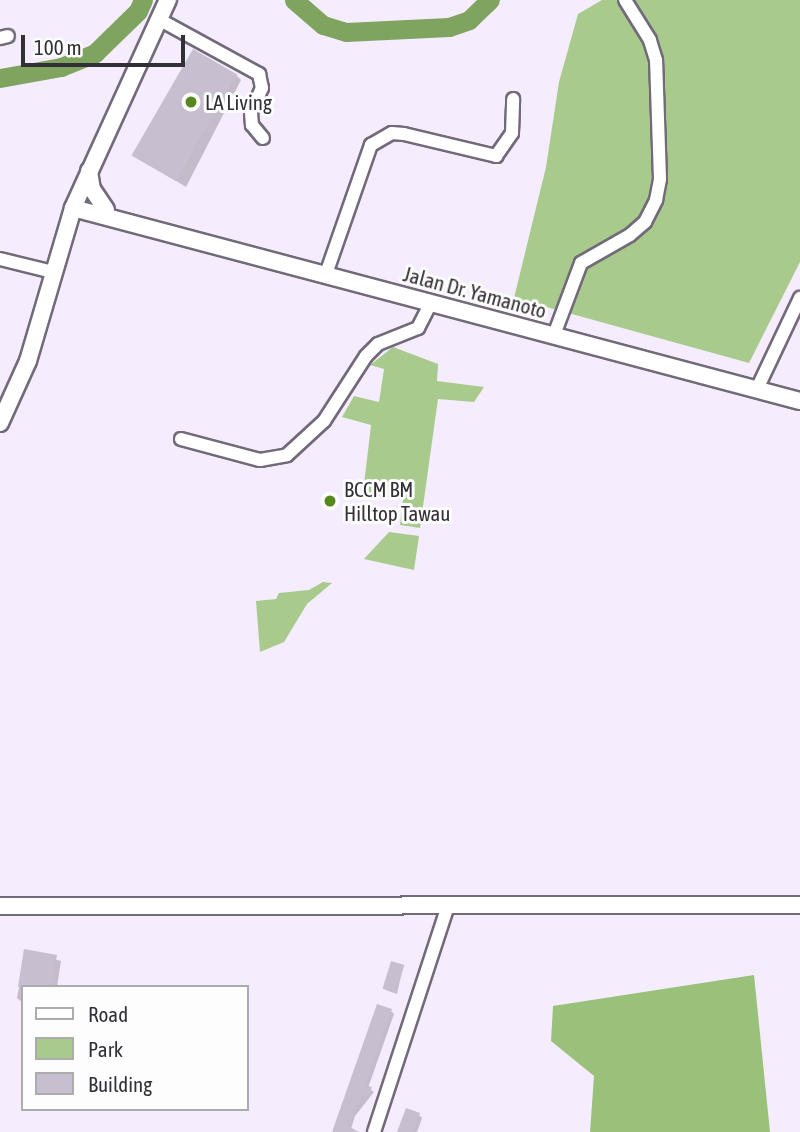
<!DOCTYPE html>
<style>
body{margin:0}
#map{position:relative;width:800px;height:1132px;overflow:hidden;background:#f5ecfd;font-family:"Asap Condensed",sans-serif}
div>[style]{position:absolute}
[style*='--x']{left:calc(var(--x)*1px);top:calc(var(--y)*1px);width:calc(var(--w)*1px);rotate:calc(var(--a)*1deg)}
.green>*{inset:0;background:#a8cb8d}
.forest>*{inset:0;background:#9ac17a}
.shadow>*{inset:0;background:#0003}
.river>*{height:19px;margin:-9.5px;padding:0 9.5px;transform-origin:9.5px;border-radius:9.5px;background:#7ea45f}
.building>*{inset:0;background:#c7becf;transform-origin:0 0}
.roads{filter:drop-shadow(2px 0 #726a79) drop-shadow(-2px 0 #726a79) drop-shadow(0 2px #726a79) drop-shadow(0 -2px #726a79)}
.street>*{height:12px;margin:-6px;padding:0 6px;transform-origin:6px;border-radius:6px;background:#fff}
.secondary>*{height:16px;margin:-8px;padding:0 8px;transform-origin:8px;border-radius:8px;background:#fff}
.dots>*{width:19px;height:19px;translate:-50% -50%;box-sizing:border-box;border:4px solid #fdfdfd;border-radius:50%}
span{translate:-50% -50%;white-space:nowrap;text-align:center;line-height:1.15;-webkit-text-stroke:6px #fdfdfd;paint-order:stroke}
.poi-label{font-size:21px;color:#332f36}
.left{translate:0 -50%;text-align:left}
.street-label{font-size:21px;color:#332f36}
.legend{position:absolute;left:21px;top:985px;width:228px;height:126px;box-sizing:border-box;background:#fdfdfd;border:2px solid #acabad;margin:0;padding:9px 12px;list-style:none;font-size:21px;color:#332f36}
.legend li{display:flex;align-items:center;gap:14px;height:35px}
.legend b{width:35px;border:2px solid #acabad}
.scale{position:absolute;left:21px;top:35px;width:164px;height:32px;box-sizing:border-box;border:4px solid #332f36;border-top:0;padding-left:9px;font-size:21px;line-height:24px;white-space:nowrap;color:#332f36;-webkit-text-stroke:5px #fdfdfd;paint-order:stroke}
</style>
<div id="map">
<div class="green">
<div style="clip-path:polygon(602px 0,800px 0,800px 262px,749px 363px,514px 298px,546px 167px,559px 82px,578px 14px)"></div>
<div style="clip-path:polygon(393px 347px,438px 364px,437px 381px,484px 387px,474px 402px,438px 399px,420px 528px,400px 525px,403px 500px,363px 493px,371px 425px,342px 417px,354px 396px,379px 402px,384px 369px,370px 365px)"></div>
<div style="clip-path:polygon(389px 532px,419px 536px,414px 570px,364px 559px)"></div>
<div style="clip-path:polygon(323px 582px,332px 583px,307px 604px,284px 642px,260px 652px,256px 601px,276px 599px,279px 593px,309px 590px)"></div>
</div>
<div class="forest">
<div style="clip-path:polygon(754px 975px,770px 1132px,590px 1132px,594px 1076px,551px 1041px,553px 1006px)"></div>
</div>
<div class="shadow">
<div style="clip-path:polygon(236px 75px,241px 80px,186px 187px,134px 155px)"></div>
<div style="clip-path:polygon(26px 951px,61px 961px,57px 987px,23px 987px,23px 1003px,17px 998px)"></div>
<div style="clip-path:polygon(403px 967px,397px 994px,386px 990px,384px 988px)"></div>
<div style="clip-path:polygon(391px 1011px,394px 1014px,368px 1088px,374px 1092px,355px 1116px,350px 1132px,337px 1132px)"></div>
<div style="clip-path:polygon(419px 1115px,422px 1118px,417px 1132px,399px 1132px)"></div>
</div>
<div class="river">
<div style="--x:294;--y:0;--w:38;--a:41"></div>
<div style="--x:323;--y:25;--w:24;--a:17"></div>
<div style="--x:346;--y:32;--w:103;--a:-2.8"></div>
<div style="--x:449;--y:27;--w:21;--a:-19"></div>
<div style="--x:469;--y:20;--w:29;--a:-44"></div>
<div style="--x:0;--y:78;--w:62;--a:-10.2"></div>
<div style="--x:61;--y:67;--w:37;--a:-22"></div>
<div style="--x:95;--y:53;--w:60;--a:-44.3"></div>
<div style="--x:138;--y:11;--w:12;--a:-66"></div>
</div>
<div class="building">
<div style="left:193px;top:49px;width:51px;height:123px;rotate:30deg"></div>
<div style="clip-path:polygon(24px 949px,57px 955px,51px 987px,18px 987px)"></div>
<div style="left:391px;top:961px;width:14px;height:29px;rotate:17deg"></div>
<div style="clip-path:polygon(377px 1004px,392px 1009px,365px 1085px,372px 1087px,368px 1097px,362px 1095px,348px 1126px,359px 1132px,332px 1132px)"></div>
<div style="clip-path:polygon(406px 1108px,420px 1113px,413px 1132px,397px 1132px)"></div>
</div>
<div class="roads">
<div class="street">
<div style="--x:162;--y:21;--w:111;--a:28.7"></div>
<div style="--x:259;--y:74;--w:14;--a:78"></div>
<div style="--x:262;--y:88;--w:26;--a:115"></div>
<div style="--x:251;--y:112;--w:13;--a:86"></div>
<div style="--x:252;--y:125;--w:17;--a:50"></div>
<div style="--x:0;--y:38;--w:8;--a:-14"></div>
<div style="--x:0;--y:259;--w:55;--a:13.8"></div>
<div style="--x:326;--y:274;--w:137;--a:-70.8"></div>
<div style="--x:371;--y:145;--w:24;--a:-30"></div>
<div style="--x:392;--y:133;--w:12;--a:5"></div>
<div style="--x:404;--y:134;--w:95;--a:13.4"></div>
<div style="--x:496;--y:156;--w:28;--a:-55"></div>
<div style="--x:512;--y:133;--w:34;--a:-88"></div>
<div style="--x:554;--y:335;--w:77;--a:-69.4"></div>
<div style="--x:581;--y:263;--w:56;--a:-29.7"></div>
<div style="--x:630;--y:235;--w:20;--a:-41"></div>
<div style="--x:645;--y:222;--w:25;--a:-63"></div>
<div style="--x:656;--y:200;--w:21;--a:-79"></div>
<div style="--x:660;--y:179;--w:119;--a:-91.9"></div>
<div style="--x:656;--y:60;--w:21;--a:-107"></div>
<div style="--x:650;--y:40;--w:47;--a:-122"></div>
<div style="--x:757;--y:389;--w:101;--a:-64.7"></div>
<div style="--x:181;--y:439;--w:82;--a:14.9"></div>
<div style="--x:260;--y:460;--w:27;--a:-10"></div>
<div style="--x:287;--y:455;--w:50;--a:-42.6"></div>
<div style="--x:324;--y:421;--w:77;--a:-57.1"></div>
<div style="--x:366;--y:356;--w:17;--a:-45"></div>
<div style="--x:378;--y:344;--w:43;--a:-21.8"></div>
<div style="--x:418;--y:328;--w:29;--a:-63"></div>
<div style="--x:374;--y:1132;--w:239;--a:-71.9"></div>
</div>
<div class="secondary">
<div style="--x:89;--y:171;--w:18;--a:81"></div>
<div style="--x:92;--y:189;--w:25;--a:56"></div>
<div style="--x:73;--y:208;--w:752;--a:14.87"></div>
<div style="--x:0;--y:423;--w:68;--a:-65.7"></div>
<div style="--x:28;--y:361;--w:159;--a:-73.6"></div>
<div style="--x:73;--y:208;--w:229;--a:-65.5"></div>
<div style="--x:0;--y:906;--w:800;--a:-0.07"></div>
</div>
</div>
<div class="dots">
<div style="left:191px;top:102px;background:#56881e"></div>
<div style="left:330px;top:501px;background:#56881e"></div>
</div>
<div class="poi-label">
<span class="left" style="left:205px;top:102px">LA Living</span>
<span class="left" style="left:344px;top:501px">BCCM BM<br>Hilltop Tawau</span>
</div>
<div class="street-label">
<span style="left:475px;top:292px;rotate:15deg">Jalan Dr. Yamanoto</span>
</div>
<ul class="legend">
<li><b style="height:9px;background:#fff"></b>Road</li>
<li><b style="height:19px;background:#a8cb8d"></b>Park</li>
<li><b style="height:19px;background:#c7becf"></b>Building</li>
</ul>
<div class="scale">100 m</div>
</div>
